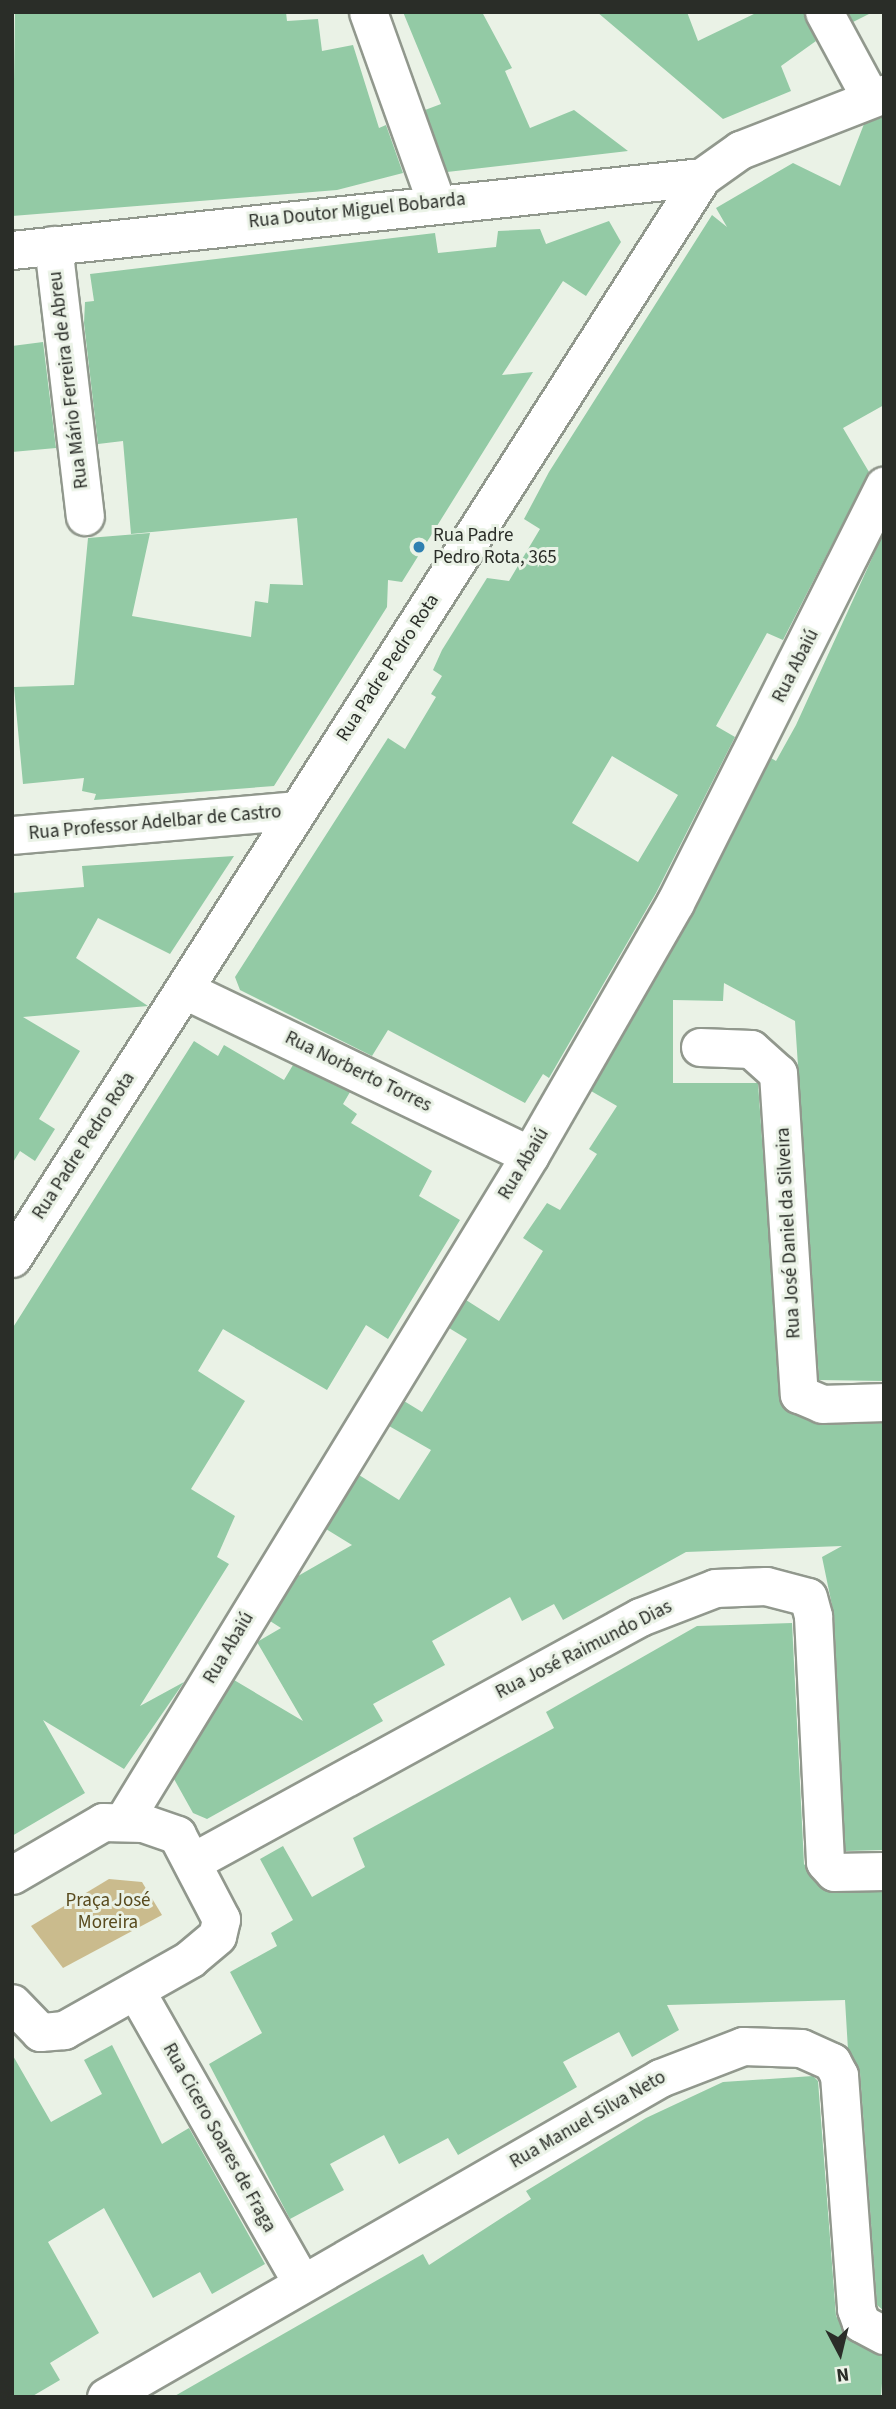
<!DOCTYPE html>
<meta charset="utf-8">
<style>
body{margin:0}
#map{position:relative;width:896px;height:2409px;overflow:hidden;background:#eaf2e6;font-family:"Source Sans 3",sans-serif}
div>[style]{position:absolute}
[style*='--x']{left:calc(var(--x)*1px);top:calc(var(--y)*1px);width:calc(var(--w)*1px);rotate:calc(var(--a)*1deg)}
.green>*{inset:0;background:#cabb8d}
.building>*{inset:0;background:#93caa5}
.roads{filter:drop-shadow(2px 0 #91988d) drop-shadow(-2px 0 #91988d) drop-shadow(0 2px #91988d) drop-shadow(0 -2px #91988d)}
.minor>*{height:37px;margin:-18.5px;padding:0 18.5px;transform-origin:18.5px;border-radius:18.5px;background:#fff}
.dots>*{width:19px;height:19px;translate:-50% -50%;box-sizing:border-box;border:4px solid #eaf2e6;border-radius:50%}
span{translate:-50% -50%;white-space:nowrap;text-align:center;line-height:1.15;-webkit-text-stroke:6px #eaf2e6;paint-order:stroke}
.street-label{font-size:19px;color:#2a2d28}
.poi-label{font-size:19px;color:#2a2d28}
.left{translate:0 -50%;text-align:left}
.park-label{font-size:19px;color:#584a1d}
.frame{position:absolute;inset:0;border:14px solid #2a2d28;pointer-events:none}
.north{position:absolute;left:805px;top:2318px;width:70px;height:70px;-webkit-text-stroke:5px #eaf2e6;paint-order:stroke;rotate:173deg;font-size:19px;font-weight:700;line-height:28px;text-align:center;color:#2a2d28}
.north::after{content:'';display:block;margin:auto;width:24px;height:32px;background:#2a2d28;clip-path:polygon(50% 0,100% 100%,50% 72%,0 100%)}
</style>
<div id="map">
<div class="green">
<div style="clip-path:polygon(109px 1879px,142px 1882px,162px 1915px,63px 1968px,31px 1926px)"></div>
</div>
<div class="building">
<div style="clip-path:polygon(15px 12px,286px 12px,287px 21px,318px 19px,322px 51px,353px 45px,379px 128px,386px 125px,403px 173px,337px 190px,12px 216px)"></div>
<div style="clip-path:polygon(403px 12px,482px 12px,512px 68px,505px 71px,530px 128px,574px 110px,628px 151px,447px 172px,425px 110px,441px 104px)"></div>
<div style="clip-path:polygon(597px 12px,687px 12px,698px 41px,758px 12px,803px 12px,816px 41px,781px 66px,791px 91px,723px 119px)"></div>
<div style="clip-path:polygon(848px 12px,873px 12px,853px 22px)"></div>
<div style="clip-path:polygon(evenodd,884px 117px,884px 405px,843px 428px,869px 472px,783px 640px,767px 633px,716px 726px,735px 737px,656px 893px,549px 1078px,543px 1074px,525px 1103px,388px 1030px,372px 1056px,240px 990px,235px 977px,388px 738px,405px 749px,436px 697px,431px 694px,442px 676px,433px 670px,442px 650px,487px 578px,509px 581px,540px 529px,524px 519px,549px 472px,712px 215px,727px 227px,716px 208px,793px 163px,840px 186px,864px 124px,884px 117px,612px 756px,678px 795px,638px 862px,572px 823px,612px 756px)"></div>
<div style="clip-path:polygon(609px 221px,621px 242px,586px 296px,563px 281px,502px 375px,533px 372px,402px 582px,388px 580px,387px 607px,274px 786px,94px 800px,96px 794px,82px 791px,84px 778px,23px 784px,14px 687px,74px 685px,88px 538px,150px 533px,132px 616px,251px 637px,255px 601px,268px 603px,270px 584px,303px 585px,297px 518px,131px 534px,123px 441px,98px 444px,84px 323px,85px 302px,94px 301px,90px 274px,435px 233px,438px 253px,496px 247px,498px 231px,540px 229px,546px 244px)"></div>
<div style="clip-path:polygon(43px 342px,56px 448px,12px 452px,12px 346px)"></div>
<div style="clip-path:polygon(884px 532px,884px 1381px,819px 1380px,795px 1021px,724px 983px,723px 1001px,673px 1000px,673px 1083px,758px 1083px,781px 1405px,822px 1425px,884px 1423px,884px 1850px,845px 1851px,834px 1615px,822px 1557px,842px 1546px,686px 1552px,563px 1620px,554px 1604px,522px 1621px,510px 1597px,432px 1641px,445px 1665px,373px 1704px,383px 1721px,207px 1819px,193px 1813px,174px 1779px,234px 1680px,303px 1721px,257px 1642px,281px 1628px,270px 1621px,298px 1576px,352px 1545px,326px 1529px,359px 1475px,399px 1500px,431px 1450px,389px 1426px,404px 1401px,422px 1412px,467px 1339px,449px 1328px,466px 1300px,499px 1321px,543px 1251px,523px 1238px,547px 1203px,560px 1210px,597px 1154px,589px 1149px,617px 1106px,591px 1091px,693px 913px,771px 758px,776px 761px,796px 725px)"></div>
<div style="clip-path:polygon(234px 856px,170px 954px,98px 918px,76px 958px,148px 1006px,23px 1017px,80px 1051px,39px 1119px,55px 1129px,35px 1161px,20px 1151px,12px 1164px,12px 893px,84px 887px,82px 866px)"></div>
<div style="clip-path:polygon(194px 1041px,218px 1056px,224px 1045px,284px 1080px,293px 1065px,350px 1092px,343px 1104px,357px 1114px,351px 1123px,432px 1171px,419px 1196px,460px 1220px,388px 1339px,366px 1325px,327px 1390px,223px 1329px,198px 1371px,245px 1401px,191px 1489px,235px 1516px,217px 1557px,229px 1564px,140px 1706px,184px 1682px,124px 1769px,43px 1720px,85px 1793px,12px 1836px,12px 1329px)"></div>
<div style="clip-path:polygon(792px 1623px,804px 1864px,826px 1891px,883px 1892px,884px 2311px,877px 2305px,860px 2073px,848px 2050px,845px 2000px,667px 2005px,679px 2030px,632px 2057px,619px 2032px,563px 2062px,577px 2087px,458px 2155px,448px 2138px,399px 2164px,384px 2135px,330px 2164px,344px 2190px,290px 2219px,209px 2064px,262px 2033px,230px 1972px,277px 1946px,271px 1933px,293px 1920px,260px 1859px,283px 1846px,312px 1897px,365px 1867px,353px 1838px,554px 1728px,546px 1712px,697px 1626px)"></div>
<div style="clip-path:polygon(112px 2045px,162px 2144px,189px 2128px,265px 2264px,212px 2294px,200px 2272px,153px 2298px,104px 2208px,48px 2242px,99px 2333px,50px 2363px,60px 2380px,31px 2397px,12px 2397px,12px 2054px,51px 2122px,102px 2094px,84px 2060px)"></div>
<div style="clip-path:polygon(813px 2076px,818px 2081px,836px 2316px,851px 2341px,884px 2356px,881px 2397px,173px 2397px,423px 2254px,429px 2265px,531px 2199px,526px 2191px,646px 2118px,723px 2082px)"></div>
</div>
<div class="roads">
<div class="minor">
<div style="--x:368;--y:12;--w:202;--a:70.3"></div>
<div style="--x:824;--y:12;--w:97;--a:61.6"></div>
<div style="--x:53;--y:245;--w:273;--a:83.3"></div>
<div style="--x:12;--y:250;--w:694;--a:-6.04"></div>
<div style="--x:12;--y:835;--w:286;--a:-5"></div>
<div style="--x:185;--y:990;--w:382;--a:25.6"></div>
<div style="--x:700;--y:1047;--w:51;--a:2.2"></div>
<div style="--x:751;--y:1049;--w:36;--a:42"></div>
<div style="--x:778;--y:1073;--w:322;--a:86.3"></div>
<div style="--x:799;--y:1394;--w:25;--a:23"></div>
<div style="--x:822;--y:1404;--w:62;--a:-1.8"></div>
<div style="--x:12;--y:1258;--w:1282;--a:-57.45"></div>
<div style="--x:702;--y:177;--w:47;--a:-35.4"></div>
<div style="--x:740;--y:150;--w:155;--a:-21.3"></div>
<div style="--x:124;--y:1820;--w:779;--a:-58.59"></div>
<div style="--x:530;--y:1155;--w:291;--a:-60.1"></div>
<div style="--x:675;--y:903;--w:467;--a:-63.4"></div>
<div style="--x:194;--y:1861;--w:508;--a:-28.68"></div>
<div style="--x:640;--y:1617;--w:80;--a:-21.1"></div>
<div style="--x:715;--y:1588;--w:51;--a:-2.2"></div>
<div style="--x:766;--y:1586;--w:43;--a:14.7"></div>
<div style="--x:808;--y:1597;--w:20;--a:75"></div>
<div style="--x:813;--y:1616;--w:246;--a:87.2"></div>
<div style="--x:825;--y:1862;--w:13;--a:48"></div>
<div style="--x:834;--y:1872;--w:50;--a:-1.1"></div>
<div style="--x:12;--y:1875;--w:105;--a:-30.2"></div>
<div style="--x:103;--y:1822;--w:40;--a:1.4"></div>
<div style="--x:143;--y:1823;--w:36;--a:19"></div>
<div style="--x:177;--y:1835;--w:95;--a:62.4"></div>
<div style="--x:221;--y:1919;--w:17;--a:103"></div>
<div style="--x:217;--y:1936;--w:35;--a:140"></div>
<div style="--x:190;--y:1959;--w:145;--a:150.6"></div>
<div style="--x:64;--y:2030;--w:24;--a:175"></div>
<div style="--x:40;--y:2032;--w:40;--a:-134"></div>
<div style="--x:137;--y:1993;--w:332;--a:60.4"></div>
<div style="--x:106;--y:2397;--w:639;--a:-29.93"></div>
<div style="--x:660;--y:2078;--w:89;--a:-21.1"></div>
<div style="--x:743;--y:2046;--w:58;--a:2"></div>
<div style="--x:801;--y:2048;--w:34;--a:24"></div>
<div style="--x:832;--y:2062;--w:15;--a:62"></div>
<div style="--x:839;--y:2075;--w:235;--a:85.8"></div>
<div style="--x:856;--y:2309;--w:15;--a:70"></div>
<div style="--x:861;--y:2323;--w:26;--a:28"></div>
</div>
</div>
<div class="dots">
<div style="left:419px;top:547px;background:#2f80b1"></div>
</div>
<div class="street-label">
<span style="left:357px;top:211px;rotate:-6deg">Rua Doutor Miguel Bobarda</span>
<span style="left:69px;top:380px;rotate:-97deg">Rua Mário Ferreira de Abreu</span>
<span style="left:796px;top:666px;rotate:-63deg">Rua Abaiú</span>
<span style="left:388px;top:668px;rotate:-57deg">Rua Padre Pedro Rota</span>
<span style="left:155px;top:823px;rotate:-5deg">Rua Professor Adelbar de Castro</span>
<span style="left:358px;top:1072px;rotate:26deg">Rua Norberto Torres</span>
<span style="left:84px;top:1146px;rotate:-57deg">Rua Padre Pedro Rota</span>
<span style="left:524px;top:1164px;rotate:-59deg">Rua Abaiú</span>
<span style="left:789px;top:1233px;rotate:-93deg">Rua José Daniel da Silveira</span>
<span style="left:229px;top:1648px;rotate:-59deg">Rua Abaiú</span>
<span style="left:584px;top:1650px;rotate:-27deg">Rua José Raimundo Dias</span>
<span style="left:588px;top:2120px;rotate:-30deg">Rua Manuel Silva Neto</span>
<span style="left:219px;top:2138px;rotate:61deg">Rua Cicero Soares de Fraga</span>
</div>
<div class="poi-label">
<span class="left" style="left:433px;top:547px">Rua Padre<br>Pedro Rota, 365</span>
</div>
<div class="park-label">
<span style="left:108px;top:1912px">Praça José<br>Moreira</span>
</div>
<div class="frame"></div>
<div class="north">N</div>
</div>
